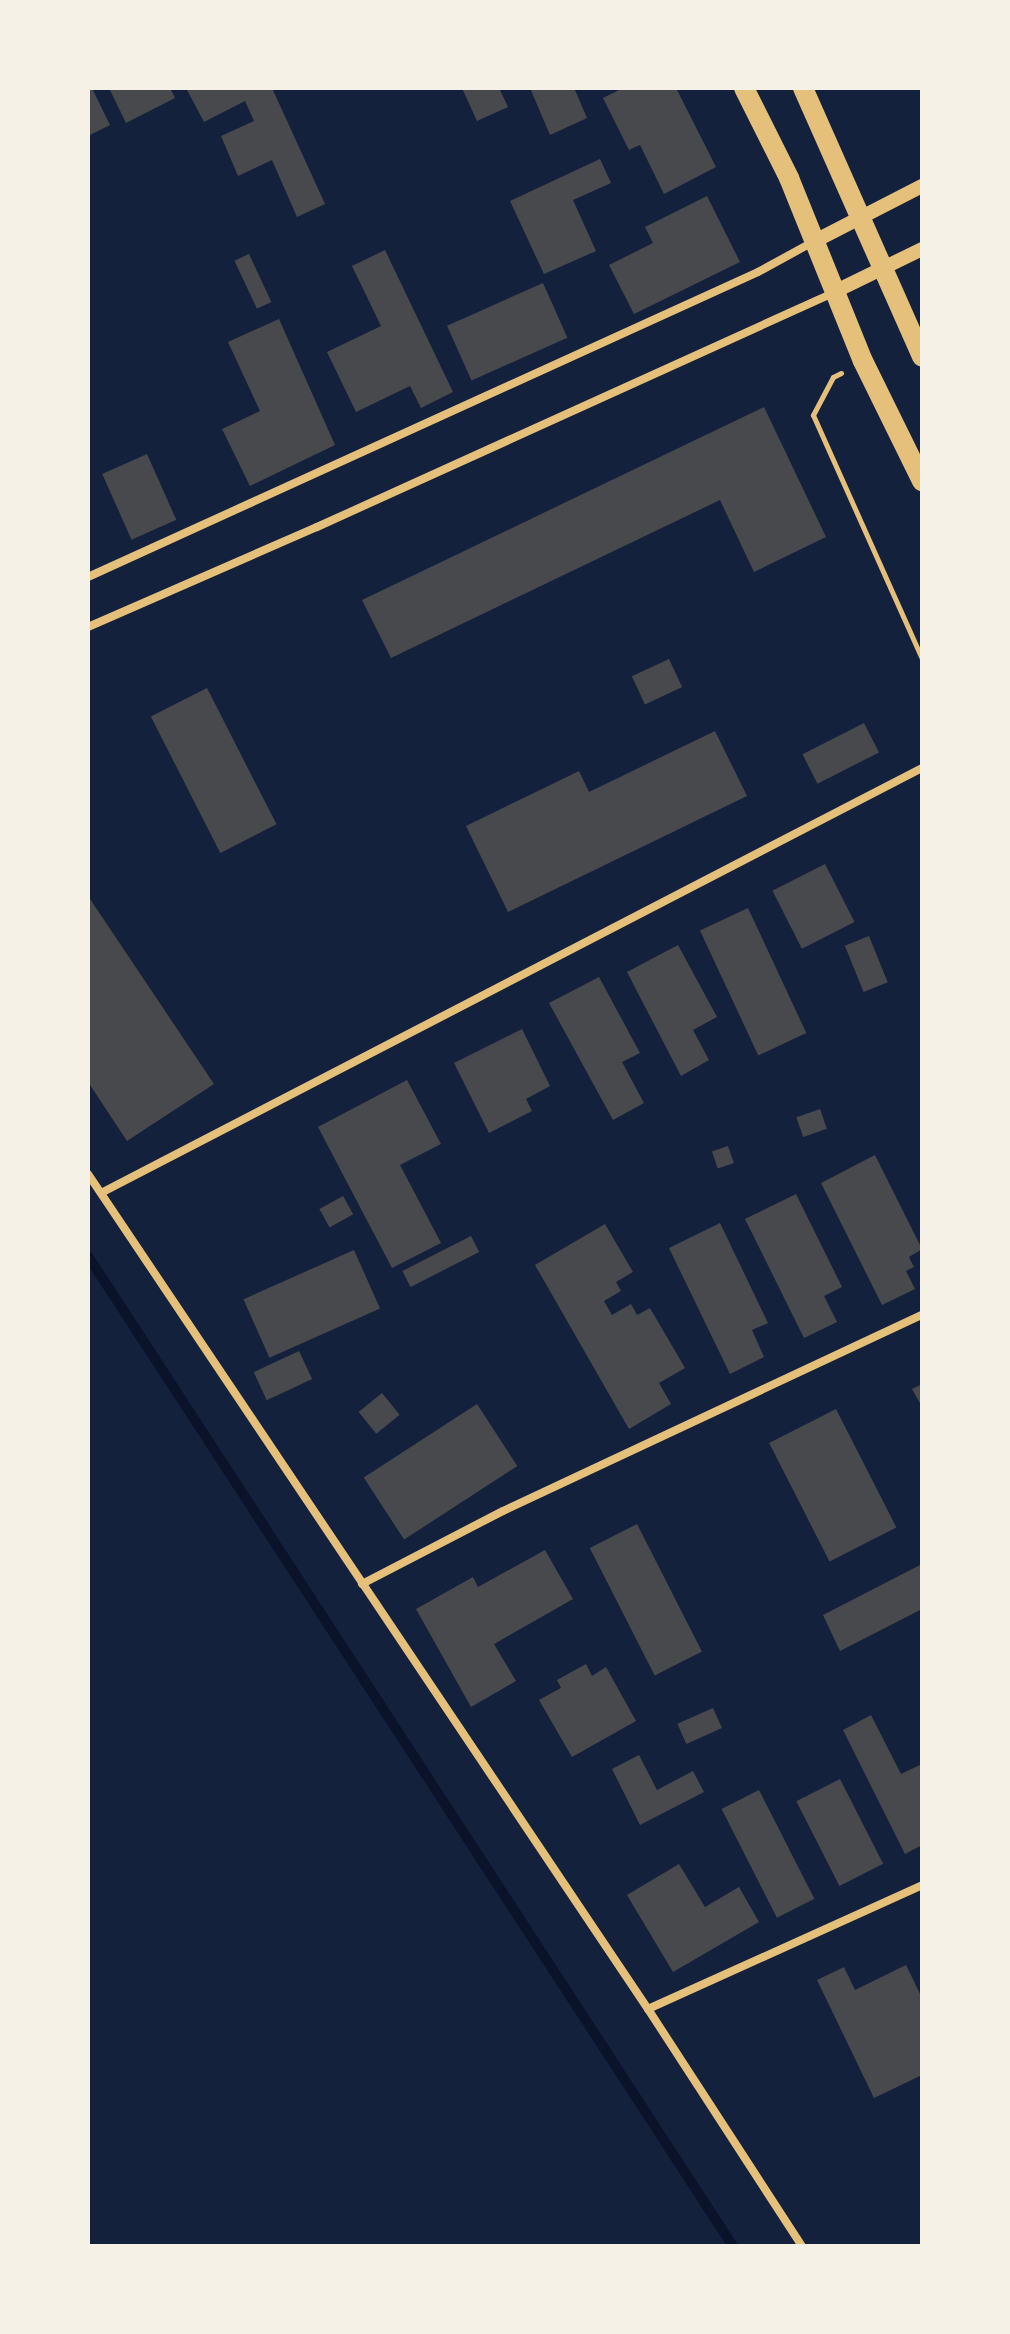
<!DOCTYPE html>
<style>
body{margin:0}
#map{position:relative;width:1010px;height:2334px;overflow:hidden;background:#14213d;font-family:Poppins,sans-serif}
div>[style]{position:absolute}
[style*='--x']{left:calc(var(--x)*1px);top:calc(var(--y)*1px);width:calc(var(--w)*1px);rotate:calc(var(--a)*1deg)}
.stream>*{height:10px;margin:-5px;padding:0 5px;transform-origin:5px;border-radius:5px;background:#0b132b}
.building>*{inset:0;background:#48494c;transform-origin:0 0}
.path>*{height:5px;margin:-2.5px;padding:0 2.5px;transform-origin:2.5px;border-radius:2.5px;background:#e5c07b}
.minor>*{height:8px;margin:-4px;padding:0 4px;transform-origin:4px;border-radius:4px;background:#e5c07b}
.tertiary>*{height:14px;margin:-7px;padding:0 7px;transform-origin:7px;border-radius:7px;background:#e5c07b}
.primary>*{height:20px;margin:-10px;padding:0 10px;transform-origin:10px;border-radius:10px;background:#e5c07b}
span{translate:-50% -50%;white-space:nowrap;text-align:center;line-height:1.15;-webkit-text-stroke:6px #f6f1e7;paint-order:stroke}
.frame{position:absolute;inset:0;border:90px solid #f6f1e7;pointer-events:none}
</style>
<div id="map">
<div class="stream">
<div style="--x:88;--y:1256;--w:1182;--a:56.92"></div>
</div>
<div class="building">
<div style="clip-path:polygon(88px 88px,92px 88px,110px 125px,88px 136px)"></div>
<div style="clip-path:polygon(109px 88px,170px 88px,175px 98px,126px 123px)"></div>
<div style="clip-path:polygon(186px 88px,272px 88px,325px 204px,297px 217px,272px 160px,238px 176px,221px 136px,254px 121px,245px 101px,204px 122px)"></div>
<div style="clip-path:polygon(462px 88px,499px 88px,508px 107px,477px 121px)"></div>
<div style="clip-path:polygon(530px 88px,579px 88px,575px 90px,587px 118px,550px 135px)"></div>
<div style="clip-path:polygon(623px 88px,676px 88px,716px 167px,664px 194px,640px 145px,629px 150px,603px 98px)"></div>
<div style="clip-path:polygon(600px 159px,611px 183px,573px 200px,596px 251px,544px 274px,510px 201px)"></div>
<div style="clip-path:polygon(707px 196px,740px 262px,634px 314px,609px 265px,653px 243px,645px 227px)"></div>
<div style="clip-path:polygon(385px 250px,453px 392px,421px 408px,410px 386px,356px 412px,327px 352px,381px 326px,352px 266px)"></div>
<div style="left:249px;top:254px;width:53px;height:16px;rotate:65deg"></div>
<div style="left:543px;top:283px;width:60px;height:105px;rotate:66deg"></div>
<div style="clip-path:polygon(279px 319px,335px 445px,250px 486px,222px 429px,260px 411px,228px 342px)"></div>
<div style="clip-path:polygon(764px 407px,826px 537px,754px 572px,720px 500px,391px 658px,362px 600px)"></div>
<div style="left:147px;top:454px;width:72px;height:49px;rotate:66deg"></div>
<div style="left:669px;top:659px;width:31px;height:41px;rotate:65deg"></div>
<div style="left:207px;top:688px;width:153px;height:63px;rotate:63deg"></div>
<div style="left:864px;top:723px;width:33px;height:69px;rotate:63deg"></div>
<div style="clip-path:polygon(715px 731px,747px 796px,508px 912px,466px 826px,579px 771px,589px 792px)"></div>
<div style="left:825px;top:864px;width:65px;height:59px;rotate:63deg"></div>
<div style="clip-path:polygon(88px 896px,214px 1084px,127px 1141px,88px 1082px)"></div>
<div style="left:748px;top:908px;width:138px;height:53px;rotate:65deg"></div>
<div style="left:869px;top:936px;width:50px;height:26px;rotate:68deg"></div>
<div style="clip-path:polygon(678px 945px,717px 1017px,693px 1030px,709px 1060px,681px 1076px,627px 972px)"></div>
<div style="clip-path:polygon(599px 977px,640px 1053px,622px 1062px,644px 1103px,613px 1120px,549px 1003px)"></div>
<div style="clip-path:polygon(522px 1029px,550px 1086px,526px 1099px,532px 1111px,489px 1133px,454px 1063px)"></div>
<div style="clip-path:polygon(407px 1080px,441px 1144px,400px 1165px,441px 1243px,392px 1268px,318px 1127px)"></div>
<div style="left:820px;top:1109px;width:21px;height:25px;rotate:71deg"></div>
<div style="left:728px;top:1146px;width:18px;height:17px;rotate:71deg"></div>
<div style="clip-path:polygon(875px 1155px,922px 1249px,909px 1257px,914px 1267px,906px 1271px,915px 1289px,882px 1305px,821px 1183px)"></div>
<div style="clip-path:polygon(796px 1194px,842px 1287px,824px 1296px,837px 1322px,804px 1338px,745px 1219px)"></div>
<div style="left:343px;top:1196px;width:21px;height:27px;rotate:61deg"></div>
<div style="clip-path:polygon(720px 1223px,768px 1323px,752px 1330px,764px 1357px,730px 1374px,669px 1248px)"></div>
<div style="clip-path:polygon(605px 1224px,633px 1272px,616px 1282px,621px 1291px,604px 1301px,612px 1315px,631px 1304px,637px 1315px,650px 1308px,685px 1368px,659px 1383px,671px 1404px,629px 1429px,535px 1265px)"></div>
<div style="left:471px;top:1236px;width:18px;height:77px;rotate:63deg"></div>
<div style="left:354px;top:1250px;width:64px;height:121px;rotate:66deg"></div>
<div style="left:299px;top:1351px;width:31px;height:50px;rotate:65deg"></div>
<div style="clip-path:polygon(922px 1384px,922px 1407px,912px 1389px)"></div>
<div style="left:382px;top:1393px;width:28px;height:30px;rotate:51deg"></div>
<div style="left:477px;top:1404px;width:74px;height:135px;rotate:57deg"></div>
<div style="left:836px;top:1409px;width:133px;height:75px;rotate:63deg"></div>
<div style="left:637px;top:1524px;width:143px;height:53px;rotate:63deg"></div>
<div style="clip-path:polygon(545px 1550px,573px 1599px,494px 1644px,516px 1681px,471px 1707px,416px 1609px,473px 1577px,478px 1587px)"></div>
<div style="clip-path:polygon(922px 1564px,922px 1609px,840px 1651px,823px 1615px)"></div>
<div style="clip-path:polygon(586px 1664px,592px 1676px,606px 1667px,636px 1721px,572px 1757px,539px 1700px,561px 1688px,557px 1680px)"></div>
<div style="left:713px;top:1708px;width:22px;height:39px;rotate:66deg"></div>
<div style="clip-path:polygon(871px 1715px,901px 1774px,920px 1765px,922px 1768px,922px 1845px,905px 1854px,843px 1730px)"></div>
<div style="clip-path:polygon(639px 1755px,657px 1790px,693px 1771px,704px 1792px,640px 1825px,612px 1769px)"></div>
<div style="left:840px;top:1779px;width:95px;height:49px;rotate:63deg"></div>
<div style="left:759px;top:1790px;width:122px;height:42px;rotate:63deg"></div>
<div style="clip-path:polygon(679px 1864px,705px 1907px,739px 1887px,759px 1922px,673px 1972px,627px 1895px)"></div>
<div style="clip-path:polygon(906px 1965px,922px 1998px,922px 2075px,874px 2098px,817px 1980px,844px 1967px,855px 1990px)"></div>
</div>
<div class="path">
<div style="--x:841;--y:373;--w:9;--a:153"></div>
<div style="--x:833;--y:377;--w:43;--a:117.8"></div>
<div style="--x:813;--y:415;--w:267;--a:65.9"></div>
</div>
<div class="minor">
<div style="--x:88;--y:577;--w:736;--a:-24.48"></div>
<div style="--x:758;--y:272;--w:63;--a:-28.6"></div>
<div style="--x:88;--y:627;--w:250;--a:-23.6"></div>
<div style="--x:317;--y:527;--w:567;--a:-24.39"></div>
<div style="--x:88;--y:1174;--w:1005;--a:56.15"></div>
<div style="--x:648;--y:2009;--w:283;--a:57"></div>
<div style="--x:101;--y:1193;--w:924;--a:-27.37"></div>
<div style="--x:362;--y:1584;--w:159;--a:-27.4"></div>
<div style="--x:503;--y:1511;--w:463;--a:-25.1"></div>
<div style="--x:648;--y:2009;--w:301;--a:-24.3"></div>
</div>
<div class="tertiary">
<div style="--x:813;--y:242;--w:123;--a:-27.2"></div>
<div style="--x:834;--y:292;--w:98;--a:-26"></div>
</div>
<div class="primary">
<div style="--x:744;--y:88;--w:101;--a:63.4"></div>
<div style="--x:789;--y:178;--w:197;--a:68"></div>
<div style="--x:863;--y:361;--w:134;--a:63.8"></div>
<div style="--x:803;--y:88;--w:294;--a:66.1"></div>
</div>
<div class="frame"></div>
</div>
